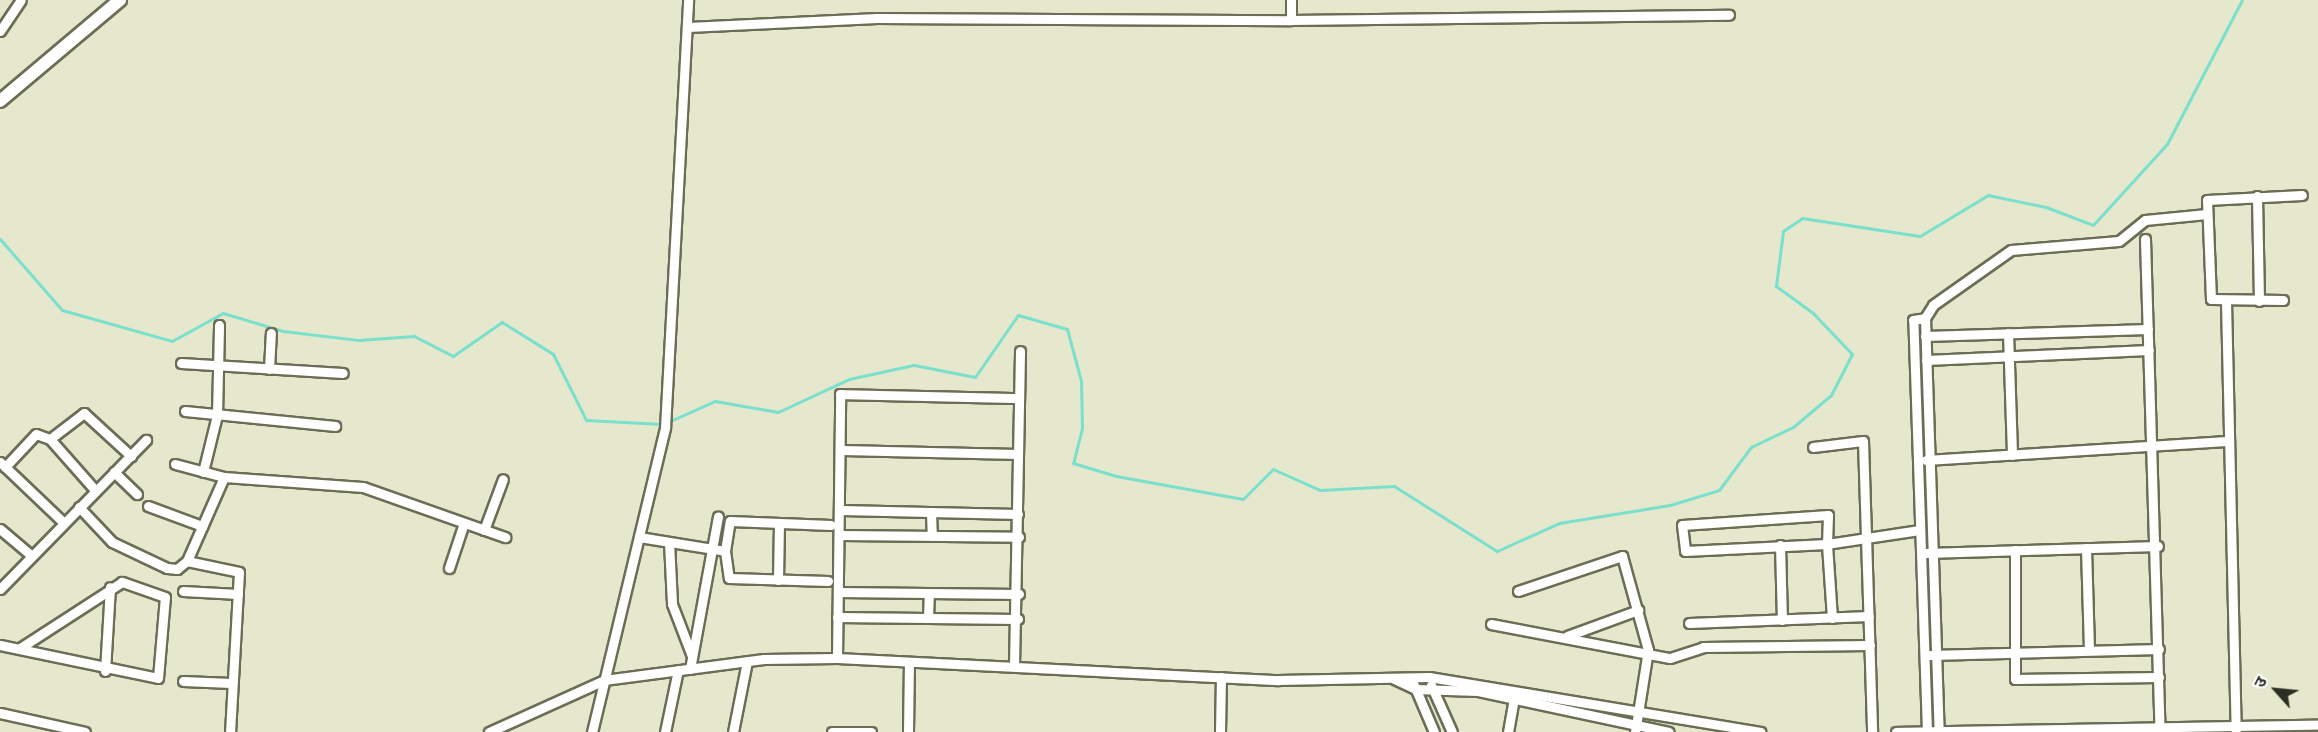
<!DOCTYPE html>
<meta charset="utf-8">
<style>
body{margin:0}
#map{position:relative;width:2318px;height:732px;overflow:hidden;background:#e5e8cd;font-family:Manrope,"Noto Sans Devanagari",sans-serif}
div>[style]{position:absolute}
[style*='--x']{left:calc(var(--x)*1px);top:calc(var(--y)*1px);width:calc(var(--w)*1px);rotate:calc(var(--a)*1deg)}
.stream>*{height:3px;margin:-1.5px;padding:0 1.5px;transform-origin:1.5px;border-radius:1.5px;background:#7ae0cc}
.roads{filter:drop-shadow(2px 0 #6b6d55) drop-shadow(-2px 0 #6b6d55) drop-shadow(0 2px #6b6d55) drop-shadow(0 -2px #6b6d55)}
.minor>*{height:9px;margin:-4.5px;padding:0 4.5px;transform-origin:4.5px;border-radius:4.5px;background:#fff}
.tertiary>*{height:12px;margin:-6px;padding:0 6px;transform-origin:6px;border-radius:6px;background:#fff}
span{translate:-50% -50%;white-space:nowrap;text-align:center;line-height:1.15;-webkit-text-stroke:4.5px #fff;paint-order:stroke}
.north{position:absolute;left:2246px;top:660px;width:60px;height:60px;-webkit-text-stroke:4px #fff;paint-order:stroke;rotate:297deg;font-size:16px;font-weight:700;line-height:24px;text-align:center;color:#2d2e24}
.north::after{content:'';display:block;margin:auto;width:21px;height:27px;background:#2d2e24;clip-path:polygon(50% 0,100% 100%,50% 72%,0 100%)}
</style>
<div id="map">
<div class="stream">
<div style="--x:0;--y:239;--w:94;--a:48.9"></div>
<div style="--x:62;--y:310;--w:114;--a:15.7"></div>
<div style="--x:172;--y:341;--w:58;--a:-28.8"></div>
<div style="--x:223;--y:313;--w:63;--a:16.7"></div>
<div style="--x:283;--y:331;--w:77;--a:6.8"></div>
<div style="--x:359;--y:340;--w:55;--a:-4.2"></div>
<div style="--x:414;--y:336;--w:44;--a:27.1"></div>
<div style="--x:453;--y:356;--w:60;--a:-34.8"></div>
<div style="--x:502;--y:322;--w:60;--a:32.1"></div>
<div style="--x:553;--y:354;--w:74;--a:63.4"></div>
<div style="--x:586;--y:420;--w:76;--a:3"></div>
<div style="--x:668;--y:422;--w:51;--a:-24.1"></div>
<div style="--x:715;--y:401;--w:64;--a:9.9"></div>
<div style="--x:778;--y:412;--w:78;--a:-24.9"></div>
<div style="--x:849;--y:379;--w:66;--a:-12.2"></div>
<div style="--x:914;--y:365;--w:62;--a:11.1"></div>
<div style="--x:975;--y:377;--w:75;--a:-55.3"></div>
<div style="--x:1018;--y:315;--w:51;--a:15.9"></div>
<div style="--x:1067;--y:329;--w:54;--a:74.9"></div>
<div style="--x:1081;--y:381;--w:47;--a:88.8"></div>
<div style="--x:1082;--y:428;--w:36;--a:104"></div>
<div style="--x:1073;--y:463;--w:45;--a:16.8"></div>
<div style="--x:1116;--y:476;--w:129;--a:10.3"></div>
<div style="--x:1243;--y:499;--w:42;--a:-45"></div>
<div style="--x:1273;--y:469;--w:51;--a:24.1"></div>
<div style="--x:1320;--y:490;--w:74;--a:-3.1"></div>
<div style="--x:1394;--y:486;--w:122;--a:32.3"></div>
<div style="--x:1497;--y:551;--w:68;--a:-24.3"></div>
<div style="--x:1559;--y:523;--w:112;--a:-9.2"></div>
<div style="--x:1670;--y:505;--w:51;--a:-17"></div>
<div style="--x:1719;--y:490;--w:54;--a:-53.3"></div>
<div style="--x:1751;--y:447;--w:47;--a:-25.5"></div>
<div style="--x:1793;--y:427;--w:50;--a:-40.1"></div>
<div style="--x:1831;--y:395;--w:46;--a:-62.9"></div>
<div style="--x:1852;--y:354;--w:57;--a:-133.6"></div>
<div style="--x:1813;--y:313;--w:46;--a:-143.9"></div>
<div style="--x:1776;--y:286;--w:55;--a:-82.7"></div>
<div style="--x:1783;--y:231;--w:23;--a:-34"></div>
<div style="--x:1802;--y:218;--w:119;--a:8.7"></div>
<div style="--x:1920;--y:236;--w:79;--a:-31.1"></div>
<div style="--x:1988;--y:195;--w:59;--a:11.7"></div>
<div style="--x:2046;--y:207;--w:50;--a:21"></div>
<div style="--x:2093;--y:225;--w:110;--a:-47.6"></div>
<div style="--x:2167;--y:144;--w:162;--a:-62.5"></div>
</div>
<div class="roads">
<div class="minor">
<div style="--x:1291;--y:0;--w:20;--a:90"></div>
<div style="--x:1291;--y:20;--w:438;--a:-0.7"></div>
<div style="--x:688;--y:27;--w:189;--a:-2.7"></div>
<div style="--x:877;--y:18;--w:414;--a:0.3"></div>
<div style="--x:0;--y:31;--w:37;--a:-56"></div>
<div style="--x:2257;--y:196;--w:105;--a:88.9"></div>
<div style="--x:2145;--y:239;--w:493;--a:88.3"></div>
<div style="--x:2283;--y:300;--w:72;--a:-179.2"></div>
<div style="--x:2211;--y:299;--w:99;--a:-92.3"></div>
<div style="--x:2207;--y:200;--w:95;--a:-3"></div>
<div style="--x:2226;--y:301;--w:431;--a:88.7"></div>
<div style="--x:1925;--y:318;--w:15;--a:-58"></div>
<div style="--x:1933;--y:305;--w:95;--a:-35.2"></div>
<div style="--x:2011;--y:250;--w:108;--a:-4.8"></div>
<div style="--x:2119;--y:241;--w:33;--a:-39"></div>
<div style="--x:2145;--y:220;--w:62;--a:-5.5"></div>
<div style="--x:2008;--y:333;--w:122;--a:88.1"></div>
<div style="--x:1925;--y:336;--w:223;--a:-1.8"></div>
<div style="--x:1926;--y:360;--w:223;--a:-2.6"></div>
<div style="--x:181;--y:363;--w:162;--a:3.5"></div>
<div style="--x:269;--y:369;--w:36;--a:-87"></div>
<div style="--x:185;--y:411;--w:151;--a:5.7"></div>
<div style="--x:50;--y:439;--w:43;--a:-37.4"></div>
<div style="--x:84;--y:413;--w:64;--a:42.5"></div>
<div style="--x:1813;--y:447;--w:50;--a:-6.8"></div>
<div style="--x:1863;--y:441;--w:291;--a:88.2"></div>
<div style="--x:842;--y:450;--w:176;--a:1.3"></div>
<div style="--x:1926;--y:460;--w:301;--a:-3.6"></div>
<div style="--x:0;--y:462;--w:88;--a:43.6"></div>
<div style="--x:175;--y:464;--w:51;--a:14.9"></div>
<div style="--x:224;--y:477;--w:139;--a:4.1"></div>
<div style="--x:363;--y:487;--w:151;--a:19.4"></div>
<div style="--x:5;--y:467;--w:45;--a:-46.8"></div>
<div style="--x:36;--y:434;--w:15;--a:20"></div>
<div style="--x:50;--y:439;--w:68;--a:48.6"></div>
<div style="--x:114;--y:472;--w:32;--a:44"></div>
<div style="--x:203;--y:472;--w:59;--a:-76.2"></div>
<div style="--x:217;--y:415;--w:90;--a:-88.7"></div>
<div style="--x:224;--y:477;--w:92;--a:113.8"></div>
<div style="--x:187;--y:561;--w:53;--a:11.9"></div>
<div style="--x:239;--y:572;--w:160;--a:93.2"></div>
<div style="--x:148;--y:506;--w:58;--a:20.3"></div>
<div style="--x:79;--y:507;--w:48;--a:46.7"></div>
<div style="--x:112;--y:542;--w:61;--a:25.3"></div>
<div style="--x:167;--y:568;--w:10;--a:6"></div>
<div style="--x:177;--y:569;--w:13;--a:-39"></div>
<div style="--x:841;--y:510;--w:177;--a:1.3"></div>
<div style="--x:931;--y:512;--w:24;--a:88"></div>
<div style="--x:0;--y:529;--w:42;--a:40.2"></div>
<div style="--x:484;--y:530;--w:54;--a:-69.6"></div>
<div style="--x:841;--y:535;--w:178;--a:0.6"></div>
<div style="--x:639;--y:537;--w:87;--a:9.2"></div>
<div style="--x:725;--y:551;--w:30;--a:-81"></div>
<div style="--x:730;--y:521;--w:101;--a:2.3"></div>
<div style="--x:669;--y:542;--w:62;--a:87.2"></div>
<div style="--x:672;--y:604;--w:56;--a:69"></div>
<div style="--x:1780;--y:545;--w:75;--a:88.5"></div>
<div style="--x:2086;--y:548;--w:101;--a:88.3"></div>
<div style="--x:2015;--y:550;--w:129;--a:90"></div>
<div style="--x:2015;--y:679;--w:144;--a:-0.8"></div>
<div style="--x:725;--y:551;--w:27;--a:82"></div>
<div style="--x:729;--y:578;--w:99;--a:1.7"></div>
<div style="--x:1926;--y:553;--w:232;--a:-1.7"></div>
<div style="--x:449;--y:568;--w:47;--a:-71.6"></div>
<div style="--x:778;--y:580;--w:57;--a:-89"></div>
<div style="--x:0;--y:589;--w:209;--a:-45.6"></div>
<div style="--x:183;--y:591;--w:55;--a:3.1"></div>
<div style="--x:1518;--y:591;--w:110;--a:-18.6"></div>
<div style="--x:1622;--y:556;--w:98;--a:74.5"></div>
<div style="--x:1648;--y:650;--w:83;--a:99"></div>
<div style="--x:838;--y:592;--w:181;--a:0.6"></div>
<div style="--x:837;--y:617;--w:181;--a:0.6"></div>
<div style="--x:928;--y:618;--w:25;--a:-88"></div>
<div style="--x:1832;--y:618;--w:74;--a:-93.9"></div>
<div style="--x:1827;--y:544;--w:29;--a:-88"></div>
<div style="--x:1828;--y:515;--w:146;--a:176.1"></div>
<div style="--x:1682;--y:525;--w:26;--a:83"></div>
<div style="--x:1685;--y:551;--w:142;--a:-2.8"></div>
<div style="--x:1827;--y:544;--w:94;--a:-8.6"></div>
<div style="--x:1689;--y:623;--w:180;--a:-2.2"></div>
<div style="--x:1491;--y:624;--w:182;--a:10.8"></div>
<div style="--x:1670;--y:658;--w:35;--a:-18"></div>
<div style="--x:1703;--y:647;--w:167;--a:-0.7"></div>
<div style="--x:1567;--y:636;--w:76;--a:-20.1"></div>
<div style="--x:0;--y:645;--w:161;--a:11.8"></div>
<div style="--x:158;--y:678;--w:81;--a:-85.1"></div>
<div style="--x:165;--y:597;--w:46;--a:-160.8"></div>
<div style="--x:122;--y:582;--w:121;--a:147.1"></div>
<div style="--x:1930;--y:655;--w:229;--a:-1.5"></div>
<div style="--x:837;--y:658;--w:264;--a:-89.3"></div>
<div style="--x:840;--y:394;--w:179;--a:1.3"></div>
<div style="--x:1014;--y:665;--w:314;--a:-88.9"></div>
<div style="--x:690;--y:669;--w:155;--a:-79.6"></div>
<div style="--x:105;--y:671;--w:84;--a:-86.6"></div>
<div style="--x:1394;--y:679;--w:23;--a:25"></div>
<div style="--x:1415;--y:689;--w:63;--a:1.8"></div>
<div style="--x:1478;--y:691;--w:195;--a:12.1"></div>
<div style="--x:183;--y:681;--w:48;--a:2.4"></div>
<div style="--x:1414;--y:685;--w:51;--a:66.9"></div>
<div style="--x:1431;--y:685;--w:51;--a:65.9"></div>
<div style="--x:0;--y:713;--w:87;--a:12.6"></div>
<div style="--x:489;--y:732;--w:126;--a:-24.3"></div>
<div style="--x:604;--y:680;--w:161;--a:-7.5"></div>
<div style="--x:764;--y:659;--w:73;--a:-0.8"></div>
<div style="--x:837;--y:658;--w:442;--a:2.9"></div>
<div style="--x:1278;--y:680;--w:151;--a:-1.1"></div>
<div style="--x:1429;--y:677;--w:336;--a:9.4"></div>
<div style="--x:592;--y:732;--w:313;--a:-76.5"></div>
<div style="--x:665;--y:428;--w:429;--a:-86.9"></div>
<div style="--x:665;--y:732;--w:63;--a:-78.2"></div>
<div style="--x:733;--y:732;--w:72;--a:-78.8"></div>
<div style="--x:832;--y:732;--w:39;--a:0"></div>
<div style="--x:908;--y:732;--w:69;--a:-89.2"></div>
<div style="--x:1220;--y:732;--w:55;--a:-89"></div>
<div style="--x:1508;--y:732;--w:34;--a:-80"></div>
<div style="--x:1896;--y:732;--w:422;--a:-1"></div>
<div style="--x:1927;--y:732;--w:412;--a:-91.9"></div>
<div style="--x:1913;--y:320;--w:12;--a:-9"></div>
<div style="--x:1925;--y:318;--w:414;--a:88.1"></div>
</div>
<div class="tertiary">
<div style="--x:0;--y:101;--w:157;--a:-40.1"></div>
</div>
</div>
<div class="north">उ</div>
</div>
